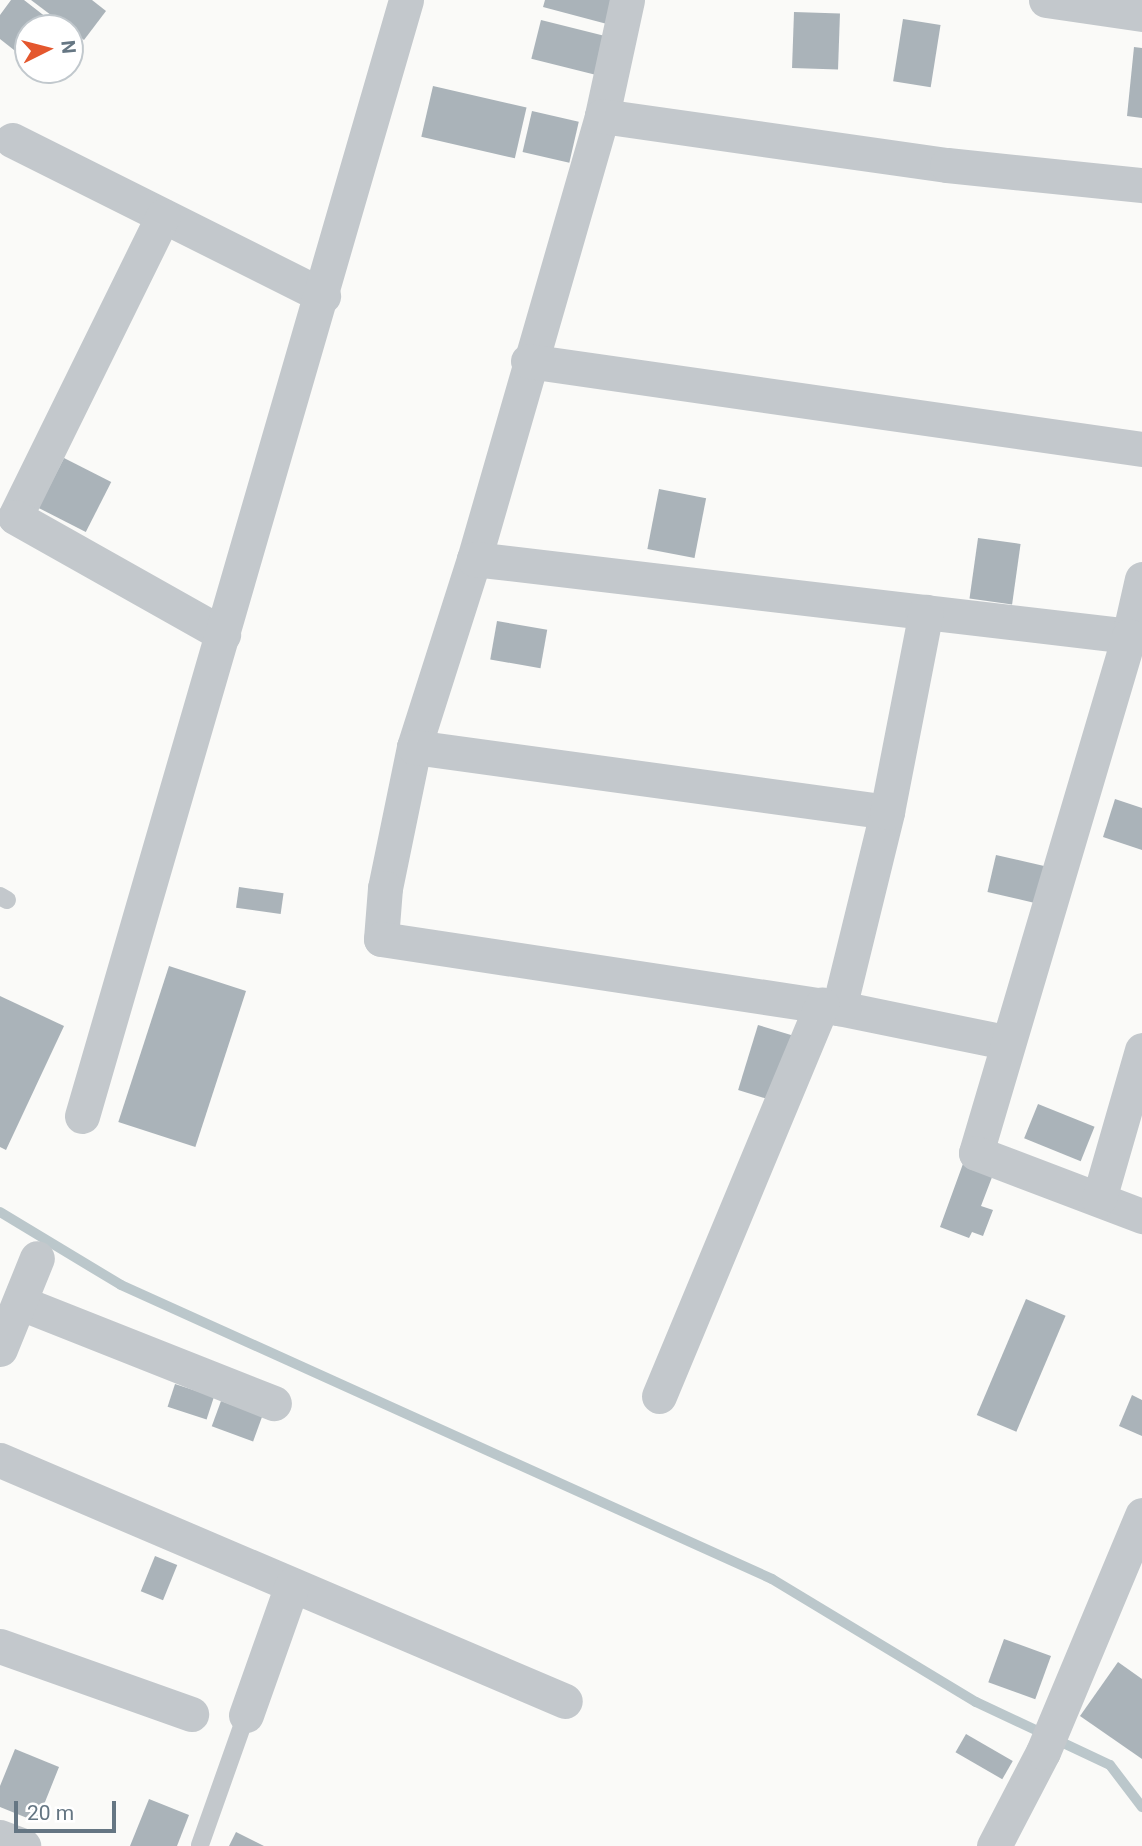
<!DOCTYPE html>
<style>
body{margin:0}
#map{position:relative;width:1142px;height:1846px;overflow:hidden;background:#fafaf8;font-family:Roboto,sans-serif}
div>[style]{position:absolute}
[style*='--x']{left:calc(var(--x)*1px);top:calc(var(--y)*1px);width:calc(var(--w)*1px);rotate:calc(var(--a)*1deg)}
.stream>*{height:10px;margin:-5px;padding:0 5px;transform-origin:5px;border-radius:5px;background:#bbc7cb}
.building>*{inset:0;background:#aab3b9;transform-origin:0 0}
.lane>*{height:18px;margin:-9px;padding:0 9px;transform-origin:9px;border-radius:9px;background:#c3c8cc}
.street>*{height:35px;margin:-17.5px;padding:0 17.5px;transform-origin:17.5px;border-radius:17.5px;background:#c3c8cc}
span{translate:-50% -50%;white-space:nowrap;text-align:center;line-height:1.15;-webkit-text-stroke:7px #fff;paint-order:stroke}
.north{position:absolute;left:14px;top:14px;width:70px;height:70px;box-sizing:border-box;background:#fff;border:2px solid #c1c8cd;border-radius:50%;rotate:84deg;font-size:19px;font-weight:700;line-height:28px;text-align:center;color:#657683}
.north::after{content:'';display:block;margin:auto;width:24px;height:32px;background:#e4572e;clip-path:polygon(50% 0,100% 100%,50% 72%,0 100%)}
.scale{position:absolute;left:14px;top:1801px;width:102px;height:32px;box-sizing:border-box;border:4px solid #657683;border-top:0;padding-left:9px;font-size:21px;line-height:24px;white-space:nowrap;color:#657683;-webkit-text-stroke:5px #fff;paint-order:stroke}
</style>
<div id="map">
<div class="stream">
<div style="--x:0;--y:1212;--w:141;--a:31.1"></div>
<div style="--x:121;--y:1285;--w:714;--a:24.3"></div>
<div style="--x:772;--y:1579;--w:238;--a:31.1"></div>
<div style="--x:976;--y:1702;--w:148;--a:25.2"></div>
<div style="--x:1110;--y:1765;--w:53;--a:52.7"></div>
</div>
<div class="building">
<div style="clip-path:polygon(11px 0,24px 0,60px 28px,28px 28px,28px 61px,0 39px,0 15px)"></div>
<div style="clip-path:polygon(31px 0,92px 0,106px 11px,84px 40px)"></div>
<div style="clip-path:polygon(545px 0,614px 0,607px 24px,543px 7px)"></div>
<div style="left:794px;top:12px;width:46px;height:56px;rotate:2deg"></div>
<div style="left:903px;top:19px;width:38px;height:63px;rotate:9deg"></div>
<div style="left:541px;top:20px;width:68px;height:40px;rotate:14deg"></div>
<div style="clip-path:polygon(70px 35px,80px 43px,70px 56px)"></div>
<div style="clip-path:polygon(1134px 47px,1142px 48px,1142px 118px,1127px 116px)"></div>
<div style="clip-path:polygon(40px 70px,59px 70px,52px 79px)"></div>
<div style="left:433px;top:86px;width:96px;height:52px;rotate:13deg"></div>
<div style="left:532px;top:111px;width:48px;height:42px;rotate:13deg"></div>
<div style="left:64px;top:458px;width:53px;height:56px;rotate:27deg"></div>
<div style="left:659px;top:489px;width:48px;height:61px;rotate:11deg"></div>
<div style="left:978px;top:538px;width:43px;height:61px;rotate:8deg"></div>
<div style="left:497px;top:621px;width:51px;height:39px;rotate:10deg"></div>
<div style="clip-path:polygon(1115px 799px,1142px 808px,1142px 850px,1103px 837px)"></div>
<div style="left:996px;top:855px;width:55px;height:38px;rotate:13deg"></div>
<div style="left:239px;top:887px;width:45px;height:21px;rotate:8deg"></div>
<div style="left:169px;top:966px;width:81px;height:164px;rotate:18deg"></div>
<div style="clip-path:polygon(0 996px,64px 1026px,6px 1150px,0 1147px)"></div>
<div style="left:758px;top:1025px;width:38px;height:68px;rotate:17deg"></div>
<div style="left:1038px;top:1104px;width:61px;height:37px;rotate:22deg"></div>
<div style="clip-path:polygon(964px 1161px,994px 1172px,981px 1206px,993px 1210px,983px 1236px,972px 1232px,969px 1238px,940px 1227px)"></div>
<div style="left:1026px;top:1299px;width:43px;height:126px;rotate:23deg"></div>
<div style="left:175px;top:1384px;width:41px;height:24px;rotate:18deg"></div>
<div style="clip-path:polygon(1132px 1395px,1142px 1400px,1142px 1436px,1119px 1426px)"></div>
<div style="left:221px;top:1401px;width:44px;height:27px;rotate:20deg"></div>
<div style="left:155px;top:1556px;width:24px;height:38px;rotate:22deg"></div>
<div style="left:1004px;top:1639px;width:50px;height:46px;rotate:20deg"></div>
<div style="clip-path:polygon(1118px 1662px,1142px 1679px,1142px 1759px,1080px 1716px)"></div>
<div style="left:966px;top:1734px;width:54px;height:21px;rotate:30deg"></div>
<div style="clip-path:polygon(15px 1749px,59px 1767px,37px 1822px,0 1807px,0 1786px)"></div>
<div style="clip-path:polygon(149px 1799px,189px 1815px,177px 1846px,130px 1846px)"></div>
<div style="clip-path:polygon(236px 1832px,264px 1846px,229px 1846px)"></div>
</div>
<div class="lane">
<div style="--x:0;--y:896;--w:8;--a:30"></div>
<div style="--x:200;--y:1845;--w:138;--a:-70.5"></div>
</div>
<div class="street">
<div style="--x:627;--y:0;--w:119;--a:102.2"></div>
<div style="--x:602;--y:116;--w:461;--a:106.1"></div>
<div style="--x:474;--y:559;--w:197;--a:107.7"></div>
<div style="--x:414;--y:747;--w:144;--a:101.6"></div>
<div style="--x:385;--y:888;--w:51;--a:94.5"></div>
<div style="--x:381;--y:939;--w:463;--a:8.6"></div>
<div style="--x:839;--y:1008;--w:169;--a:11.6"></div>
<div style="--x:1046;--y:0;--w:97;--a:8.3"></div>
<div style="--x:602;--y:116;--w:348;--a:8.1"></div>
<div style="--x:947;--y:165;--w:196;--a:5.9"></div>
<div style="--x:12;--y:140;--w:348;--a:26.6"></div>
<div style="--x:163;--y:216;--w:335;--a:116.2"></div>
<div style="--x:15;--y:517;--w:239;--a:29.4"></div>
<div style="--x:528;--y:361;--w:620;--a:8.16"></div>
<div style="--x:474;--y:559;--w:660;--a:6.7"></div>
<div style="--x:1142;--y:579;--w:58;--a:102.8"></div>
<div style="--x:1129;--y:636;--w:539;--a:106.49"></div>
<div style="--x:976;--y:1153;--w:178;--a:20.8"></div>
<div style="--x:414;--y:747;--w:477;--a:7.8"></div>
<div style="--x:839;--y:1008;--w:202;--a:-76.2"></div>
<div style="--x:887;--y:812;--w:204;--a:-79"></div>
<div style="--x:82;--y:1116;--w:1162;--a:-73.81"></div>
<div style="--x:1099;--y:1199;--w:155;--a:-73.9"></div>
<div style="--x:21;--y:1303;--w:272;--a:21.6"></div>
<div style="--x:0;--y:1349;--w:98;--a:-67.9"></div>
<div style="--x:659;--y:1396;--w:424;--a:-67.4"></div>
<div style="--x:0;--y:1460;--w:614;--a:23.1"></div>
<div style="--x:0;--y:1646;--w:203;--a:19.6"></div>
<div style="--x:246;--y:1715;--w:138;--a:-70.5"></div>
<div style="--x:0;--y:1837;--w:25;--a:21"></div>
<div style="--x:994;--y:1846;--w:106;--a:-62.5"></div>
<div style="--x:1043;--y:1752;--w:257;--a:-67.3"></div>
</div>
<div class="north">N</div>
<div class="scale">20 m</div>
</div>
